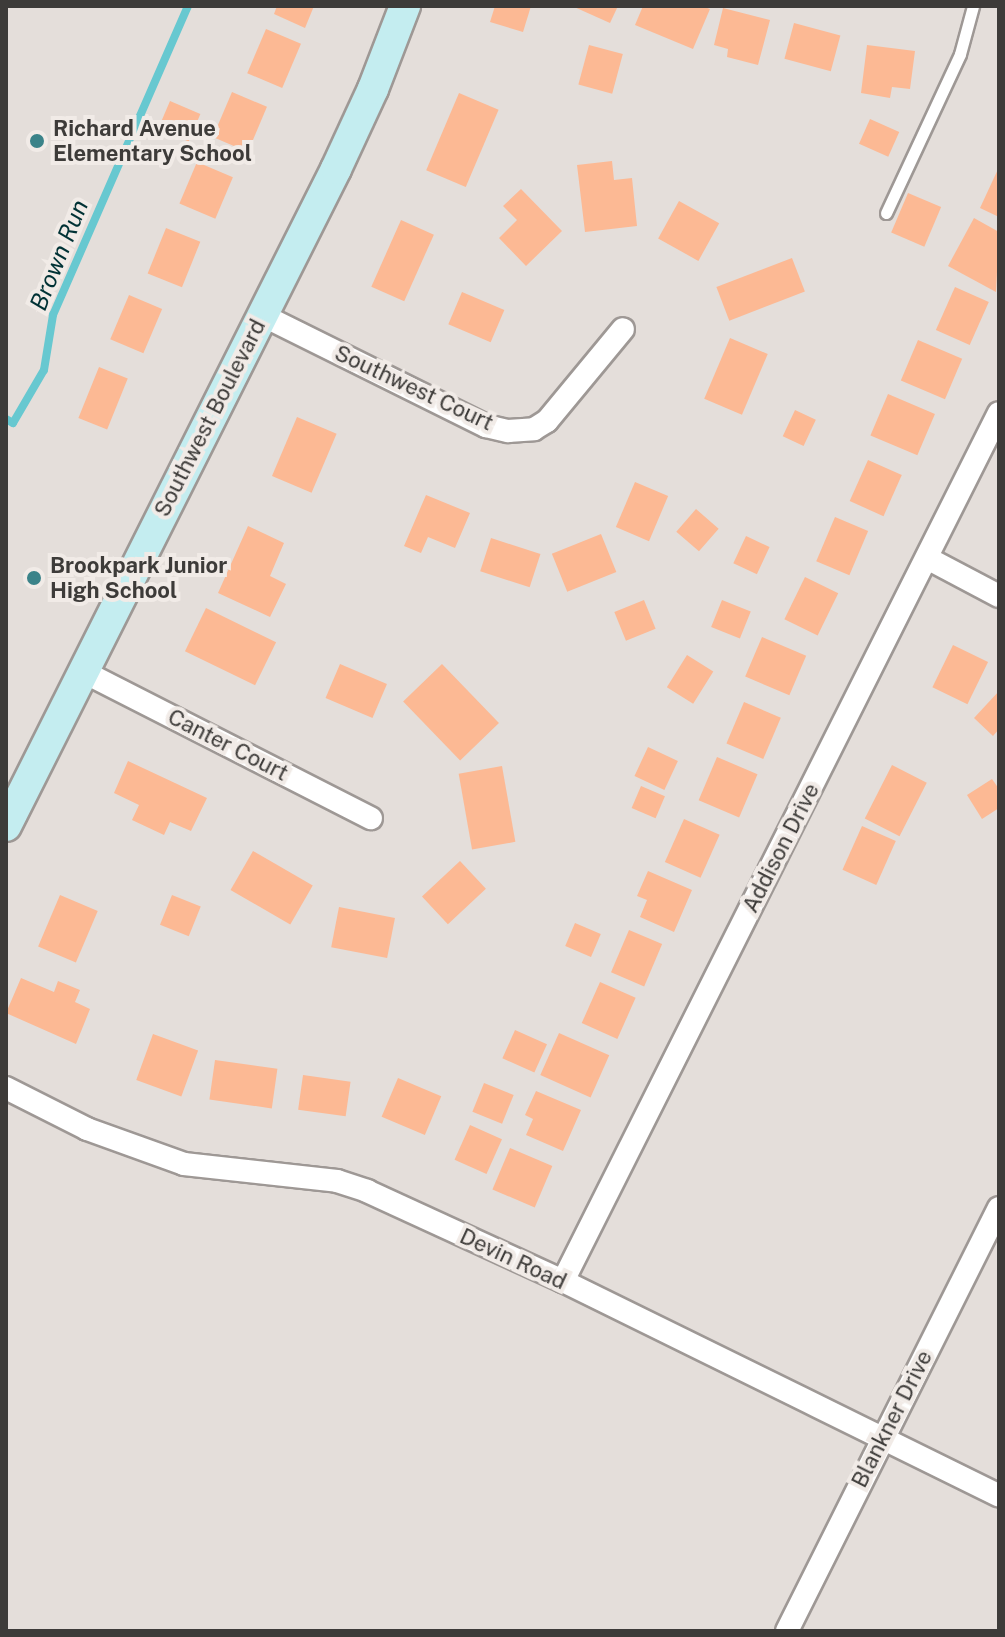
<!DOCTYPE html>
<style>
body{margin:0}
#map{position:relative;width:1005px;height:1637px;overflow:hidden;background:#e4deda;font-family:"Public Sans",sans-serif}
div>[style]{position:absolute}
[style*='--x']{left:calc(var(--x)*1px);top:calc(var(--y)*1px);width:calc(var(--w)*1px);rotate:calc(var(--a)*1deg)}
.stream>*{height:8px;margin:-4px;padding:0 4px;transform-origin:4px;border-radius:4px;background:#67c8d0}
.building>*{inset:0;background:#fcb994;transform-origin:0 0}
.roads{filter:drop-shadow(2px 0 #9e9895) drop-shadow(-2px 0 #9e9895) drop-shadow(0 2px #9e9895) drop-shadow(0 -2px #9e9895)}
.lane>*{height:11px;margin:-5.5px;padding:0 5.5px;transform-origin:5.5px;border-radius:5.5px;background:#fff}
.street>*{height:22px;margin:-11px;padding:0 11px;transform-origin:11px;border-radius:11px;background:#fff}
.secondary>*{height:30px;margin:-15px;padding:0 15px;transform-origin:15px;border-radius:15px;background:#c4edf0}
.dots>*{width:22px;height:22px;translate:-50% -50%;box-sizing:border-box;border:4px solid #f1ebe7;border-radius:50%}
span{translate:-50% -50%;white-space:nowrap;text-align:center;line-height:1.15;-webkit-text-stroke:8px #f1ebe7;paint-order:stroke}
.poi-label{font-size:22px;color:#3d3b39;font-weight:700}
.left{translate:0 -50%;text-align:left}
.street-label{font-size:22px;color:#3d3b39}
.water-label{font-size:24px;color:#003235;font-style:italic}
.frame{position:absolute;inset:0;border:8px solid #3d3b39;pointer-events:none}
</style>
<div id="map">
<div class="stream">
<div style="--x:6;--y:419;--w:8;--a:30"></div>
<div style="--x:13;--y:423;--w:61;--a:-59.7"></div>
<div style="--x:44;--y:370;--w:56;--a:-80.7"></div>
<div style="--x:53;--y:315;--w:337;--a:-66.4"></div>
</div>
<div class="building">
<div style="clip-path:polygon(277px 6px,314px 6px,305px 28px,274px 14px)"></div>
<div style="clip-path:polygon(495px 6px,531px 6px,523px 32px,490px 22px)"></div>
<div style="clip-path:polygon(572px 6px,618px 6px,610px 23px)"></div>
<div style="clip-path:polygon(643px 6px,702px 6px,710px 9px,693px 49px,635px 25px)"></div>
<div style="clip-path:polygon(723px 8px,770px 20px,758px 65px,727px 57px,728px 49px,714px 45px)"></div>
<div style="left:794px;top:23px;width:48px;height:37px;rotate:15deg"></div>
<div style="left:266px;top:29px;width:38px;height:48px;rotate:23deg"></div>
<div style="left:589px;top:45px;width:35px;height:41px;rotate:15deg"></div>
<div style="clip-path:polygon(867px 45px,915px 51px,910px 89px,892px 87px,890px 98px,861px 93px)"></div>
<div style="left:232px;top:92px;width:38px;height:49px;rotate:23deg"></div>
<div style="left:459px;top:93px;width:43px;height:84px;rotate:23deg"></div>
<div style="left:170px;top:101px;width:33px;height:30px;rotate:23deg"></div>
<div style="left:870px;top:119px;width:32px;height:27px;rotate:24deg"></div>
<div style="clip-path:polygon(612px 161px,614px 180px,632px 178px,637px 226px,585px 232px,577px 165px)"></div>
<div style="left:197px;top:162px;width:39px;height:45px;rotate:23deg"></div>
<div style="clip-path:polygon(999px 167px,999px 217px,980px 208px)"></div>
<div style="clip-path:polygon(521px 189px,562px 231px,526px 266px,499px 238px,517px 220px,503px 206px)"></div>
<div style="left:908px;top:193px;width:36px;height:43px;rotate:23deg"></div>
<div style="left:679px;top:201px;width:46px;height:43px;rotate:29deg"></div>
<div style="clip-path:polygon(974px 218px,999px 232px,996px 292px,948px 266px)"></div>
<div style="left:401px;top:220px;width:36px;height:73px;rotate:24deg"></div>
<div style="left:166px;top:228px;width:37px;height:49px;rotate:22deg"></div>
<div style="left:792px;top:258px;width:36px;height:81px;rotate:69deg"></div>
<div style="left:955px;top:287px;width:37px;height:47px;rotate:24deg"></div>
<div style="left:462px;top:292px;width:46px;height:35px;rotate:23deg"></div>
<div style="left:129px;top:295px;width:36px;height:48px;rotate:23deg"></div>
<div style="left:730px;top:338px;width:41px;height:66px;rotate:23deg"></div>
<div style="left:918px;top:340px;width:48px;height:44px;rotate:23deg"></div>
<div style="left:99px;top:367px;width:31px;height:55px;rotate:22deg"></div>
<div style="left:888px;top:394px;width:51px;height:45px;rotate:23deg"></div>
<div style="left:795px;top:410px;width:23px;height:29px;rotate:25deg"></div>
<div style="left:297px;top:417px;width:43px;height:64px;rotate:23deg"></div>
<div style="left:868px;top:460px;width:37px;height:45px;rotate:24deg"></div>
<div style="left:635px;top:482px;width:36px;height:49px;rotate:23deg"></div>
<div style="clip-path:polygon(426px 495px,470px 513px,455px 548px,428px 537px,421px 553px,404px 546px)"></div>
<div style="left:696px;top:509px;width:30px;height:30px;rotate:41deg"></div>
<div style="left:835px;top:517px;width:36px;height:48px;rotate:23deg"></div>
<div style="clip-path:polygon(248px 526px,284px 543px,270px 576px,286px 584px,270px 617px,218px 593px)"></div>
<div style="left:601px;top:534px;width:41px;height:53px;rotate:68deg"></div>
<div style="left:746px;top:536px;width:26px;height:30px;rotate:25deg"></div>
<div style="left:491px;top:538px;width:52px;height:35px;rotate:18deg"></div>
<div style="left:805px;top:577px;width:37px;height:47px;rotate:26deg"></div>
<div style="left:644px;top:600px;width:31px;height:32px;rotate:68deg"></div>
<div style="left:722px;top:600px;width:31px;height:29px;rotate:22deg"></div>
<div style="left:206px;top:608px;width:78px;height:48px;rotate:26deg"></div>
<div style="left:762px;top:637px;width:48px;height:43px;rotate:23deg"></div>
<div style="left:953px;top:645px;width:39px;height:47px;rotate:26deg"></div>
<div style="left:687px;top:655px;width:31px;height:38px;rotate:32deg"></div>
<div style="left:340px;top:664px;width:51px;height:37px;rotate:23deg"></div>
<div style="left:442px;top:664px;width:82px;height:54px;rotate:46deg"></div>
<div style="clip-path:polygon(999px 691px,999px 729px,993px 736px,974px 718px)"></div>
<div style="left:744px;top:702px;width:40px;height:45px;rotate:23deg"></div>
<div style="left:648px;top:747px;width:33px;height:32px;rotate:25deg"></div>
<div style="left:717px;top:757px;width:44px;height:47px;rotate:23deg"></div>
<div style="clip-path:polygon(128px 761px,207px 798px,191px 831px,170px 822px,164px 835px,132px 820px,139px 805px,114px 793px)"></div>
<div style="left:892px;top:765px;width:39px;height:60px;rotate:27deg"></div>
<div style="left:502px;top:766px;width:77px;height:44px;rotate:80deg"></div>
<div style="clip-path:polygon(992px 779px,999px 789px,999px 808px,982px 819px,967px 795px)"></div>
<div style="left:641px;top:786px;width:26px;height:24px;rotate:23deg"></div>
<div style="left:684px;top:819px;width:39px;height:47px;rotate:24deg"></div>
<div style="left:862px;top:826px;width:37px;height:48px;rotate:24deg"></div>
<div style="left:253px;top:851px;width:69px;height:45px;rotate:30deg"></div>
<div style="left:460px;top:861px;width:38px;height:52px;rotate:47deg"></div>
<div style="clip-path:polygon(648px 871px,692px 890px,674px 932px,640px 917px,647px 900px,637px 896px)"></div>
<div style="left:60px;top:895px;width:41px;height:56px;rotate:23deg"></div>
<div style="left:172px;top:895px;width:31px;height:32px;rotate:22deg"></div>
<div style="left:339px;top:907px;width:57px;height:41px;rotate:11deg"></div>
<div style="left:575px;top:923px;width:28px;height:25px;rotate:23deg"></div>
<div style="left:629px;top:930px;width:36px;height:46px;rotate:23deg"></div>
<div style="clip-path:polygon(21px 978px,54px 992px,58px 981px,80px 990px,75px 1002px,90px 1009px,76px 1044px,6px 1013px)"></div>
<div style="left:600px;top:982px;width:39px;height:45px;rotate:24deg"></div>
<div style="left:515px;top:1030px;width:35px;height:31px;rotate:24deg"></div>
<div style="left:559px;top:1033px;width:55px;height:46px;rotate:24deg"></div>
<div style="left:153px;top:1034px;width:48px;height:49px;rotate:20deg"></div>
<div style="left:215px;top:1060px;width:63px;height:40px;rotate:8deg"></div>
<div style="left:303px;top:1075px;width:48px;height:35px;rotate:8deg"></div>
<div style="left:398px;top:1078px;width:47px;height:42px;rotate:23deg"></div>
<div style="left:484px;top:1083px;width:32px;height:31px;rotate:22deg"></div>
<div style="clip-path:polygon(536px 1091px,581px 1110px,563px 1151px,526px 1135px,533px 1119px,525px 1115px)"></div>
<div style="left:470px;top:1125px;width:35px;height:38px;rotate:24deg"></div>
<div style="left:510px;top:1148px;width:46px;height:45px;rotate:23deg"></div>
</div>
<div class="roads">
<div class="lane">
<div style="--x:886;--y:213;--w:175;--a:-65"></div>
<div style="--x:960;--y:54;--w:50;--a:-74.8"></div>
</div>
<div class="street">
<div style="--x:262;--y:315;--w:250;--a:26.4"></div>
<div style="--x:486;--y:426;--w:23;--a:13"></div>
<div style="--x:508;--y:431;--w:26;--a:-4"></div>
<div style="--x:534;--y:429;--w:15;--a:-32"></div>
<div style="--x:547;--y:421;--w:119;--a:-50.4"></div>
<div style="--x:927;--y:558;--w:81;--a:27.8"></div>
<div style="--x:84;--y:672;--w:322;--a:27"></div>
<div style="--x:6;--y:1088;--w:91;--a:26.8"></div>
<div style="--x:87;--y:1129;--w:103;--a:19.8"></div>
<div style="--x:184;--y:1164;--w:154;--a:6.3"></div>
<div style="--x:337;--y:1181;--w:32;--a:18"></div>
<div style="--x:367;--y:1191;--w:216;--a:24.7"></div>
<div style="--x:563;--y:1281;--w:486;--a:26.2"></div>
<div style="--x:563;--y:1281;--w:971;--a:-63.33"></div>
<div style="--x:787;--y:1631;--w:473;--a:-63.4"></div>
</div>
<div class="secondary">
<div style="--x:6;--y:826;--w:735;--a:-63.33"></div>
<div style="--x:336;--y:169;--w:88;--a:-65.2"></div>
<div style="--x:373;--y:89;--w:89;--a:-68.9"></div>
</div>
</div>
<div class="dots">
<div style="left:37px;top:141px;background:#3b8389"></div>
<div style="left:34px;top:578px;background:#3b8389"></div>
</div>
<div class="poi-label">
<span class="left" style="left:53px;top:141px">Richard Avenue<br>Elementary School</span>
<span class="left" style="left:50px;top:578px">Brookpark Junior<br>High School</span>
</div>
<div class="street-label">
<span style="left:414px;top:388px;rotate:25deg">Southwest Court</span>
<span style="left:210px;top:418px;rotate:-63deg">Southwest Boulevard</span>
<span style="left:228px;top:745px;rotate:27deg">Canter Court</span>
<span style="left:781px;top:848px;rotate:-63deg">Addison Drive</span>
<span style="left:513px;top:1259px;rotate:25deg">Devin Road</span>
<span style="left:892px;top:1419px;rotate:-63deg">Blankner Drive</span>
</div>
<div class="water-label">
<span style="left:59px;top:255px;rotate:-68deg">Brown Run</span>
</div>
<div class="frame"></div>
</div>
